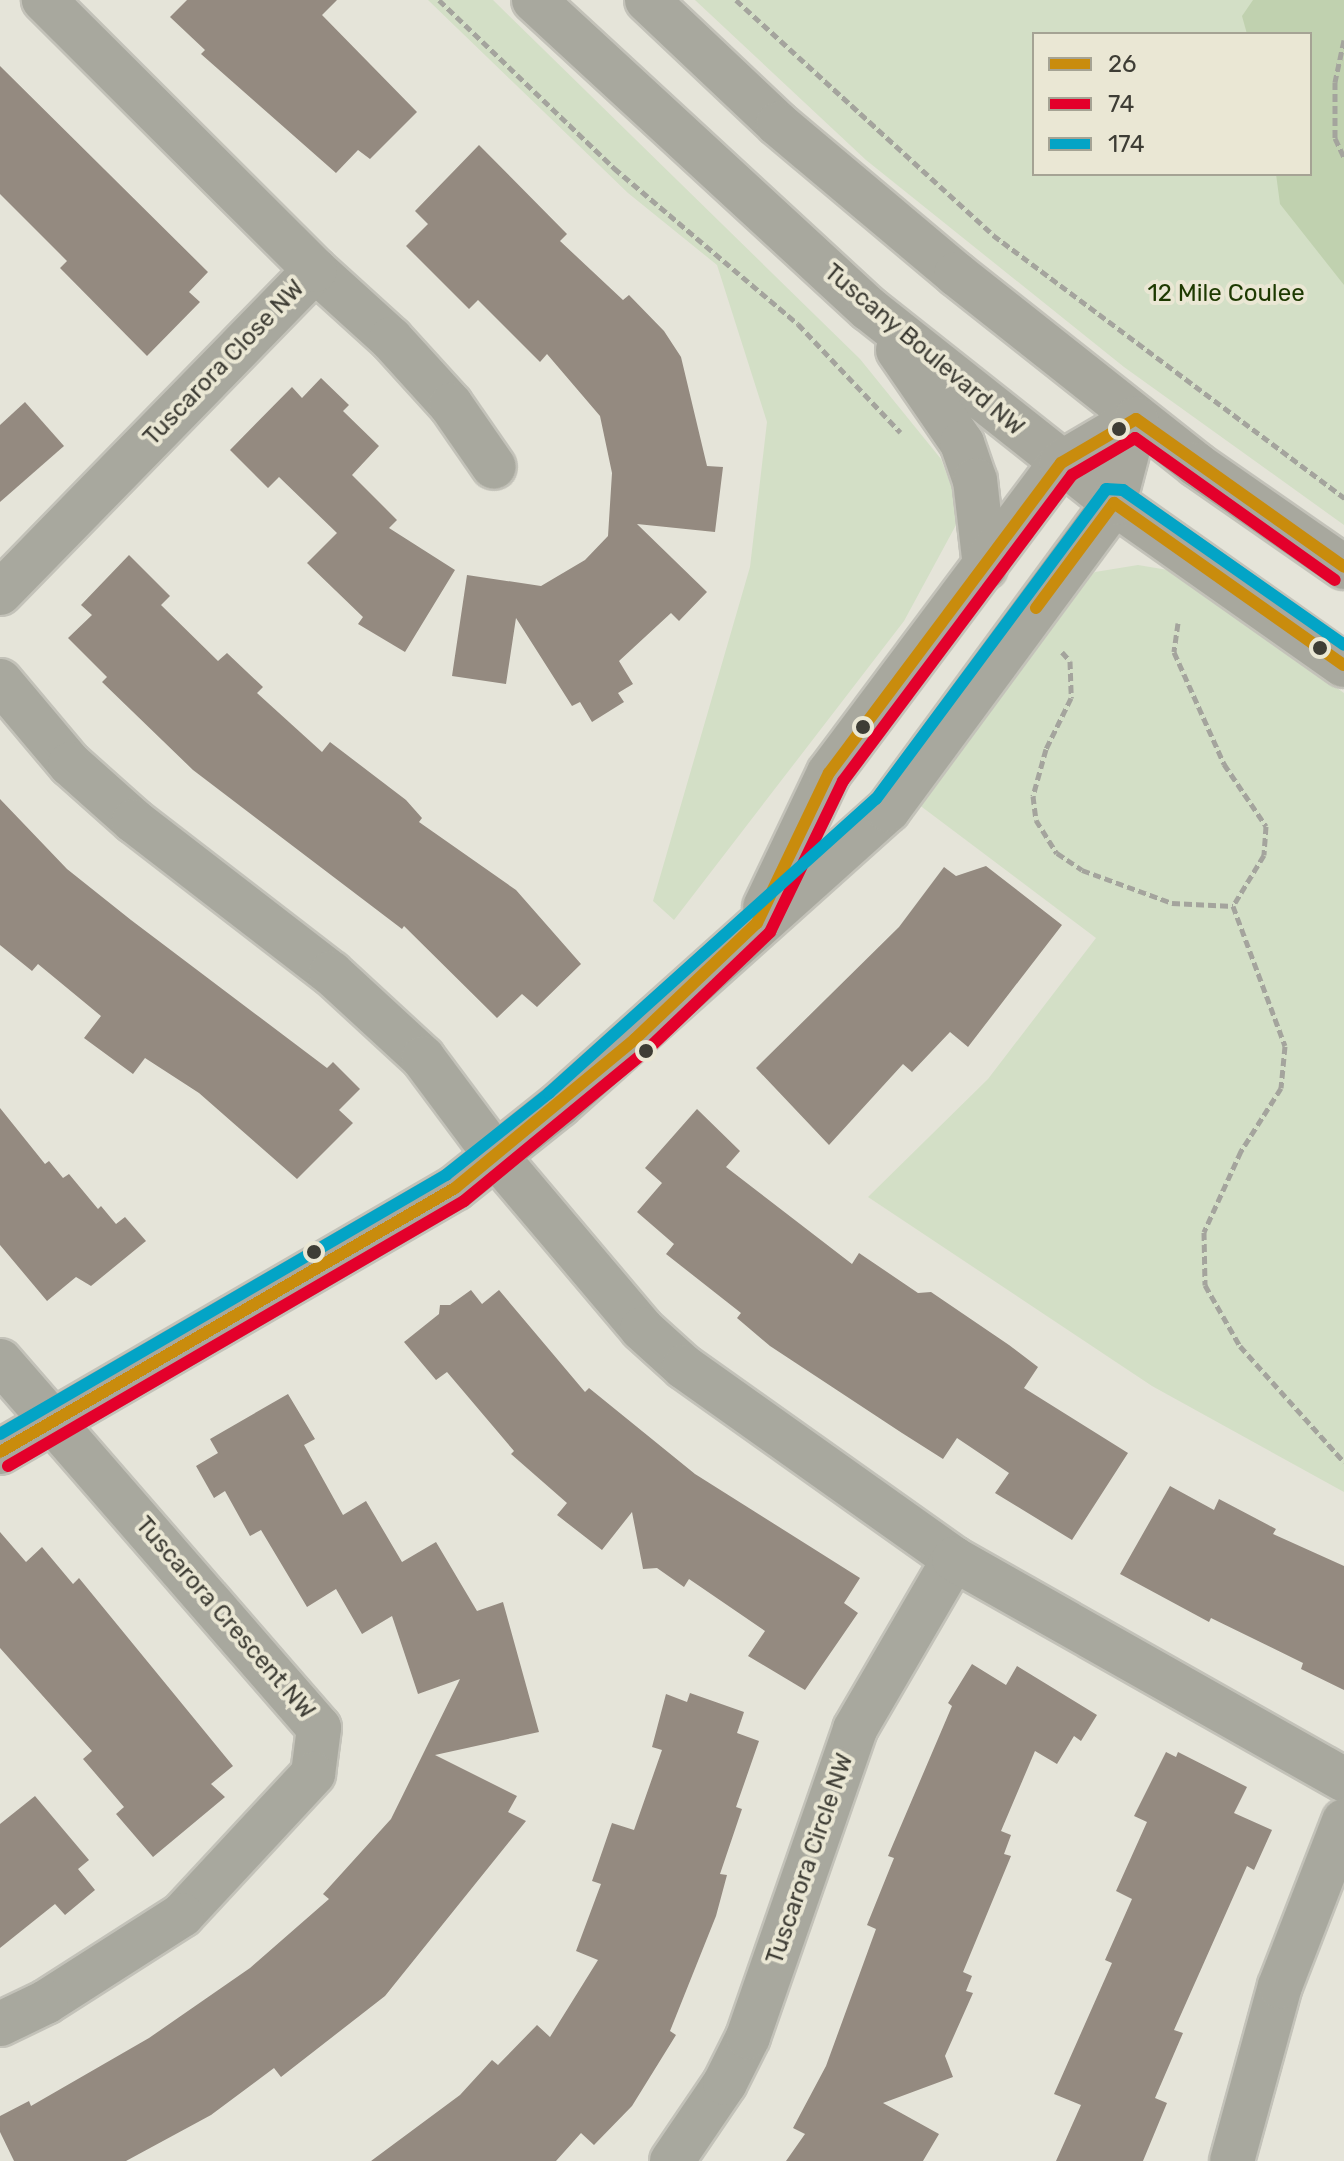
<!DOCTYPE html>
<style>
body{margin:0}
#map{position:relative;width:1344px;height:2161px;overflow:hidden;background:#e5e4d9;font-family:Rubik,sans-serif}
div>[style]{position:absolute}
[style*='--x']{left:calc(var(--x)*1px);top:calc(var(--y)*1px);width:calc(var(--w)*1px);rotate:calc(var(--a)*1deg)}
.green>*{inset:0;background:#d3dfc6}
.forest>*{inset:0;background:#c0d1af}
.building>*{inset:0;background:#948a80}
.path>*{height:5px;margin-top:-2.5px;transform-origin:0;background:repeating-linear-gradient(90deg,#a4a49d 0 8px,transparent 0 12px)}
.roads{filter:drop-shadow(2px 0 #c3c2b9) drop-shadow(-2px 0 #c3c2b9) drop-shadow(0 2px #c3c2b9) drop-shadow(0 -2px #c3c2b9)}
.minor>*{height:44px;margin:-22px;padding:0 22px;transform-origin:22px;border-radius:22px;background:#a8a89e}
.bus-1>*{height:12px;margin:-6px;padding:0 6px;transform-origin:6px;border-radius:6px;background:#c98c0d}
.bus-2>*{height:12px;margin:-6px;padding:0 6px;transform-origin:6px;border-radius:6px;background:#e4002b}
.bus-3>*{height:12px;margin:-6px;padding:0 6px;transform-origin:6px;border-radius:6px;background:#03a4c6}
.dots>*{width:22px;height:22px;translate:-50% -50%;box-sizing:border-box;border:4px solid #eae7d4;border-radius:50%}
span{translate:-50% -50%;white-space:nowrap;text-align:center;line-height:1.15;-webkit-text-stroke:8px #eae7d4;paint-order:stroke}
.park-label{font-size:24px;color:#1d3900}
.street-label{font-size:24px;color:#3e3d35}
.legend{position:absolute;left:1032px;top:32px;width:280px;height:144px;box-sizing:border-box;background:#eae7d4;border:2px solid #a5a394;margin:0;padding:10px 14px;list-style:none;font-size:24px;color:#3e3d35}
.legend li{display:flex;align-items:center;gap:16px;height:40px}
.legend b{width:40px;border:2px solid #a5a394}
</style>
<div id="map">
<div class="green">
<div style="clip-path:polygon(428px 0,493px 0,860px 359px,941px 459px,956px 498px,956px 525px,904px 621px,674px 920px,653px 901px,750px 567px,767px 422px,717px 265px,628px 193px)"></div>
<div style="clip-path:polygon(evenodd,695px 0,1344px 0,1344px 525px,1124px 367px,866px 160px,695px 0,1034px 34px,1310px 34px,1310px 174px,1034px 174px,1034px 34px)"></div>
<div style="clip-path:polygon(1138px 565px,1168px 570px,1344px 693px,1344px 1492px,1152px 1386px,868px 1197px,988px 1079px,1096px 938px,914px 801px,1064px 597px,1095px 572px)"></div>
</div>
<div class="forest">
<div style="clip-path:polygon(1253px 0,1344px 0,1344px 285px,1280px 204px,1276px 174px,1310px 174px,1310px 34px,1247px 34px,1242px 16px)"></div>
</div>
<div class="building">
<div style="clip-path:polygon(187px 0,337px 0,322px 15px,417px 112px,370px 159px,358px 150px,336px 173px,201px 54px,205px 50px,170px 17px)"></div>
<div style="clip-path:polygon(0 66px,208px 272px,189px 292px,200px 302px,147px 356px,60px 268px,67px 261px,0 194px)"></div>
<div style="clip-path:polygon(479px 145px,567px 234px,560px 241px,623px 300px,629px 295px,664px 331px,681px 357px,707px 466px,723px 467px,715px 532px,637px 524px,707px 592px,679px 621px,671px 613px,619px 661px,633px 684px,618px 693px,624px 702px,592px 722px,580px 702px,572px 706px,516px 618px,506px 684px,452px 676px,467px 575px,541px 586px,585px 560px,608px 536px,612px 473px,600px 416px,547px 354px,540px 362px,478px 300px,469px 309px,406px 246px,428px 224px,415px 211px)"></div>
<div style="clip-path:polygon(321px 378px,349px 405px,343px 411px,379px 446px,352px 475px,397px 520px,389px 528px,455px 570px,405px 652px,358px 624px,363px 617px,307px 563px,337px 533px,279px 477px,268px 488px,230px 450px,292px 387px,302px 398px)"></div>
<div style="clip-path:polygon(25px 402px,64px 446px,0 502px,0 425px)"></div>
<div style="clip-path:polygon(129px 555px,170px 596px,161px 605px,218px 661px,227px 653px,263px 687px,257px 693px,322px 752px,330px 742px,406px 800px,422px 818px,419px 822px,516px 890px,581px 964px,537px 1007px,522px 994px,497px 1018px,404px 926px,402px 929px,193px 770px,102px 682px,107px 677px,68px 638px,92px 615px,81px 605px)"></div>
<div style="clip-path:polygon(0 799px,67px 869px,131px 920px,327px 1068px,333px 1062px,360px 1089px,339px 1110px,353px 1123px,297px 1179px,199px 1093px,145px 1058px,133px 1074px,84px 1038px,101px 1016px,38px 964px,32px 971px,0 945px)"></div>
<div style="clip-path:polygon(986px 866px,1062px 925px,968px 1047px,950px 1032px,912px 1072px,903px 1064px,829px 1145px,756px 1068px,899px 927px,944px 867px,956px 876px)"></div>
<div style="clip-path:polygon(0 1108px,45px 1164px,49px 1161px,63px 1178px,69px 1174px,98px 1209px,101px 1206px,116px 1224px,125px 1217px,146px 1241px,91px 1286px,76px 1277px,47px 1301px,0 1245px)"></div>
<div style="clip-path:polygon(697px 1109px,740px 1151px,726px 1167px,852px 1264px,859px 1253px,918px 1293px,931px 1292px,1009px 1345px,1038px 1367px,1024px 1388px,1128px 1453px,1072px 1540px,995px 1493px,1009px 1473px,957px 1438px,943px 1459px,902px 1433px,770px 1346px,737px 1318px,741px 1313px,666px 1254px,674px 1244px,637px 1212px,662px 1183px,645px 1168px)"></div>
<div style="clip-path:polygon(471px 1290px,482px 1304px,499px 1290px,585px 1392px,589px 1388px,695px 1474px,860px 1578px,844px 1603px,858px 1613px,805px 1690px,748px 1656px,765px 1631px,689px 1579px,684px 1587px,657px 1568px,643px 1569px,632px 1512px,602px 1550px,557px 1515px,567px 1503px,511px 1454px,514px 1451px,447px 1372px,436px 1380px,404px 1342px,439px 1314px,440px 1305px,450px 1305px)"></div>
<div style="clip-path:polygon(288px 1394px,315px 1439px,304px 1445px,343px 1515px,366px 1501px,402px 1562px,436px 1542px,477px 1611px,503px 1602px,539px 1732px,435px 1755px,517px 1796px,508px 1812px,526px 1821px,385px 1996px,281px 2077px,274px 2068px,211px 2115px,126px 2161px,14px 2161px,0 2132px,0 2116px,29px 2101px,31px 2106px,149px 2038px,250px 1968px,329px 1899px,323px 1894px,391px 1819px,460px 1679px,418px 1694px,392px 1616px,362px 1634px,336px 1589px,307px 1607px,261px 1530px,250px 1536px,225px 1491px,214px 1498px,196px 1466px,218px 1453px,210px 1439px)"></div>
<div style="clip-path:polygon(1170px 1486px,1214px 1510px,1219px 1499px,1276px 1529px,1273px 1534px,1344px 1566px,1344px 1690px,1301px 1669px,1303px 1663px,1211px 1618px,1209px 1622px,1120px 1574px)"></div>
<div style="clip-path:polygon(0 1532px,26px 1562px,42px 1547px,73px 1584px,79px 1578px,233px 1766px,211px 1784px,225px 1797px,153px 1857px,116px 1814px,124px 1807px,83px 1759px,92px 1751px,0 1648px)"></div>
<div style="clip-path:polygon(972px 1664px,1006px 1685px,1017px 1666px,1097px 1715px,1081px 1741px,1074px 1736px,1057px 1764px,1035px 1751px,1001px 1831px,1011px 1835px,1004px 1854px,1011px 1856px,963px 1972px,972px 1976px,966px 1991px,973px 1993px,945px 2056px,953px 2077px,883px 2103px,939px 2134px,923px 2161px,786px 2161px,805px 2134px,793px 2128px,826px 2066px,876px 1929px,867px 1925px,894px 1858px,888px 1856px,952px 1706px,948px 1703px)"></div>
<div style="clip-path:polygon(690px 1693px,744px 1712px,737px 1733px,759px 1741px,736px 1807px,742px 1809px,720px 1874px,727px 1875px,716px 1916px,670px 2031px,676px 2035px,632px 2106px,594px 2145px,581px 2133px,556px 2161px,371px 2161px,460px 2095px,492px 2060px,498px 2065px,537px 2025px,550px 2037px,598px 1960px,576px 1951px,601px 1884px,592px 1881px,612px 1823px,634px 1830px,662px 1750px,652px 1747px,666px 1694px,687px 1702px)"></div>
<div style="clip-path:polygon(1166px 1752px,1176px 1757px,1178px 1752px,1247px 1787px,1234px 1813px,1272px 1830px,1254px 1870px,1247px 1866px,1174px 2030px,1183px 2033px,1155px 2098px,1167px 2103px,1143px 2161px,1056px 2161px,1081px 2105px,1054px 2094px,1112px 1963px,1105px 1960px,1132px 1899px,1116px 1891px,1147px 1822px,1134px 1816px)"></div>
<div style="clip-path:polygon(35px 1796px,89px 1860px,78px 1869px,95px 1890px,65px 1915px,55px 1904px,0 1948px,0 1824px)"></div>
</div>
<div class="path">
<div style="--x:439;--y:0;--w:243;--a:43.8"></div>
<div style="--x:614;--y:168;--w:241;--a:40.3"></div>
<div style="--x:798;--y:324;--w:149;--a:46.6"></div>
<div style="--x:736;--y:0;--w:348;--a:42.4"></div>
<div style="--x:993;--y:235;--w:439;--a:36.8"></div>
<div style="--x:1344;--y:40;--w:43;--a:102.1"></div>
<div style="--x:1335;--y:82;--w:56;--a:90"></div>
<div style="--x:1335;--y:138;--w:21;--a:65"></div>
<div style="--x:1178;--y:623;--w:29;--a:98"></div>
<div style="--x:1174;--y:652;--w:123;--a:65.9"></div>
<div style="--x:1224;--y:764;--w:75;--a:55.9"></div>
<div style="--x:1266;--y:826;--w:29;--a:94"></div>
<div style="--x:1264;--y:855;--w:60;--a:121.3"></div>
<div style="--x:1233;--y:906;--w:149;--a:69.6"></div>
<div style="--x:1285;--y:1046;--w:42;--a:95.4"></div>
<div style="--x:1281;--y:1088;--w:75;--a:122.4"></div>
<div style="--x:1241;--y:1151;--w:89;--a:114.6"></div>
<div style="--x:1204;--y:1232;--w:53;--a:88.9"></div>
<div style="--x:1205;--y:1285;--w:70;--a:60.2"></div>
<div style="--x:1240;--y:1346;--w:156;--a:48.1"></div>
<div style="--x:1062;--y:652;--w:12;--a:48"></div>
<div style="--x:1070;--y:661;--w:37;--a:88"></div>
<div style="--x:1071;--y:698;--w:57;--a:116.1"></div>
<div style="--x:1046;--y:749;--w:49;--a:105.5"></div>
<div style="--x:1033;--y:796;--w:24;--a:83"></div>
<div style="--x:1036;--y:820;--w:39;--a:58"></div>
<div style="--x:1057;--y:853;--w:30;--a:34"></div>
<div style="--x:1082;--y:870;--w:96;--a:20.1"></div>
<div style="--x:1172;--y:903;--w:61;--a:2.8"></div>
</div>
<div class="roads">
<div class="minor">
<div style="--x:534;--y:0;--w:456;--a:42.7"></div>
<div style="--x:869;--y:309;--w:313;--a:38.4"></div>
<div style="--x:1114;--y:503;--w:281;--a:35.2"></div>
<div style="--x:647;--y:0;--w:180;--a:43.4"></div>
<div style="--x:778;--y:124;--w:233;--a:40.1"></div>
<div style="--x:956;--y:274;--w:308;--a:38.4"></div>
<div style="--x:1197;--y:465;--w:179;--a:34.8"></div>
<div style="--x:315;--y:270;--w:103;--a:42.2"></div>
<div style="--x:391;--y:339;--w:89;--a:47.7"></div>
<div style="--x:451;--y:405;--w:75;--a:55.3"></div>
<div style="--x:898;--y:350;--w:113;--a:55.5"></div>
<div style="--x:962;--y:443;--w:39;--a:71"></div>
<div style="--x:975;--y:480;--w:88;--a:83.4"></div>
<div style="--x:0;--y:593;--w:451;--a:-45.7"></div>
<div style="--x:315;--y:270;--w:383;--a:-135.1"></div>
<div style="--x:0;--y:681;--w:109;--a:49.9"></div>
<div style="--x:70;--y:764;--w:86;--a:41.7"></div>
<div style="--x:134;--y:821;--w:249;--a:37.7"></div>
<div style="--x:331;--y:973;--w:125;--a:42.7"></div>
<div style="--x:423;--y:1058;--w:122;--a:53.3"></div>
<div style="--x:496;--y:1156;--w:226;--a:49.8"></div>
<div style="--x:642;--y:1329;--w:57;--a:42.1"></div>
<div style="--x:684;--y:1367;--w:331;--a:35.4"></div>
<div style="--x:765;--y:907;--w:148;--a:-64.5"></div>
<div style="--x:829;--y:773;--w:387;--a:-53.2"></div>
<div style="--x:1061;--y:463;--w:87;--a:-30.4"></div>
<div style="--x:0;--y:1361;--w:486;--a:49"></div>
<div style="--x:319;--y:1728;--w:46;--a:97.4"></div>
<div style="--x:313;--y:1774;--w:192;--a:132.9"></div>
<div style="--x:182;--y:1915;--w:161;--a:147.4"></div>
<div style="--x:46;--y:2002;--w:51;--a:154.4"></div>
<div style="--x:0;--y:1452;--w:526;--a:-30.12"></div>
<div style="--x:455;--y:1188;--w:133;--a:-38.6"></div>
<div style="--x:559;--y:1105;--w:442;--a:-41.9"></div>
<div style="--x:888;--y:810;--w:381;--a:-53.6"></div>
<div style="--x:1114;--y:503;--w:87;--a:-75.3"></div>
<div style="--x:672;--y:2161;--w:94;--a:-55.8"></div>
<div style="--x:725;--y:2083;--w:51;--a:-63.4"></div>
<div style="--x:748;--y:2037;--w:326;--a:-70.8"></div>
<div style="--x:855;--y:1729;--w:197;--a:-59.8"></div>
<div style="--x:954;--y:1559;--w:448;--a:29.5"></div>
<div style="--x:1232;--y:2161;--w:181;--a:-74.7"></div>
<div style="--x:1280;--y:1986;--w:177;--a:-68.8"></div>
</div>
</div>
<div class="bus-1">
<div style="--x:1036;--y:608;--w:131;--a:-53.4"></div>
<div style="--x:1114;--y:503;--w:281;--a:35.2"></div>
<div style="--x:0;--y:1452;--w:526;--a:-30.12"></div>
<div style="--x:455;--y:1188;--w:234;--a:-39.6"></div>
<div style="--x:635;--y:1039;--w:168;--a:-43.6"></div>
<div style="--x:757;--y:923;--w:166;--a:-64.4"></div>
<div style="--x:829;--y:773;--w:387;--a:-53.2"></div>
<div style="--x:1061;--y:463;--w:87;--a:-30.4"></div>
<div style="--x:1136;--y:419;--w:255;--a:35.4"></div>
</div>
<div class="bus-2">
<div style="--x:8;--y:1466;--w:527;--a:-30.16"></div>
<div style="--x:464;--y:1201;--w:236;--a:-39.5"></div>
<div style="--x:646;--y:1051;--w:172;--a:-43.8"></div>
<div style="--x:770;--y:932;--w:168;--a:-64.2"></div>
<div style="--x:843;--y:781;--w:382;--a:-53.2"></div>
<div style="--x:1072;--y:475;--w:73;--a:-30.4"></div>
<div style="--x:1135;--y:438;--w:245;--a:35.4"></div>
</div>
<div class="bus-3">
<div style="--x:0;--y:1434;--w:516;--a:-30.14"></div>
<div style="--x:446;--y:1175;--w:132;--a:-38.5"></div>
<div style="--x:549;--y:1093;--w:440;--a:-42"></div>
<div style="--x:876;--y:799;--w:386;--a:-53.4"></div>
<div style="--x:1106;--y:489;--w:17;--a:3"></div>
<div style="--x:1123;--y:490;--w:270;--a:35"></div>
</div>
<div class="dots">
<div style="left:1119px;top:429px;background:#3e3d35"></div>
<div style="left:1320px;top:648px;background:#3e3d35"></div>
<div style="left:863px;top:727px;background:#3e3d35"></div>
<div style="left:646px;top:1051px;background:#3e3d35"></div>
<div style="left:314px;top:1252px;background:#3e3d35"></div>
</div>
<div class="park-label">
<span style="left:1226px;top:294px">12 Mile Coulee</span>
</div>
<div class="street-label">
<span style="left:924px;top:350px;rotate:40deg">Tuscany Boulevard NW</span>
<span style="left:224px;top:363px;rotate:-46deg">Tuscarora Close NW</span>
<span style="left:225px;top:1618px;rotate:49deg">Tuscarora Crescent NW</span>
<span style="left:810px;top:1859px;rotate:-71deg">Tuscarora Circle NW</span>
</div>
<ul class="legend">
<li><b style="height:10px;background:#c98c0d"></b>26</li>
<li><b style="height:10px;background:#e4002b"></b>74</li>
<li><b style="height:10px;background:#03a4c6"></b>174</li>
</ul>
</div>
